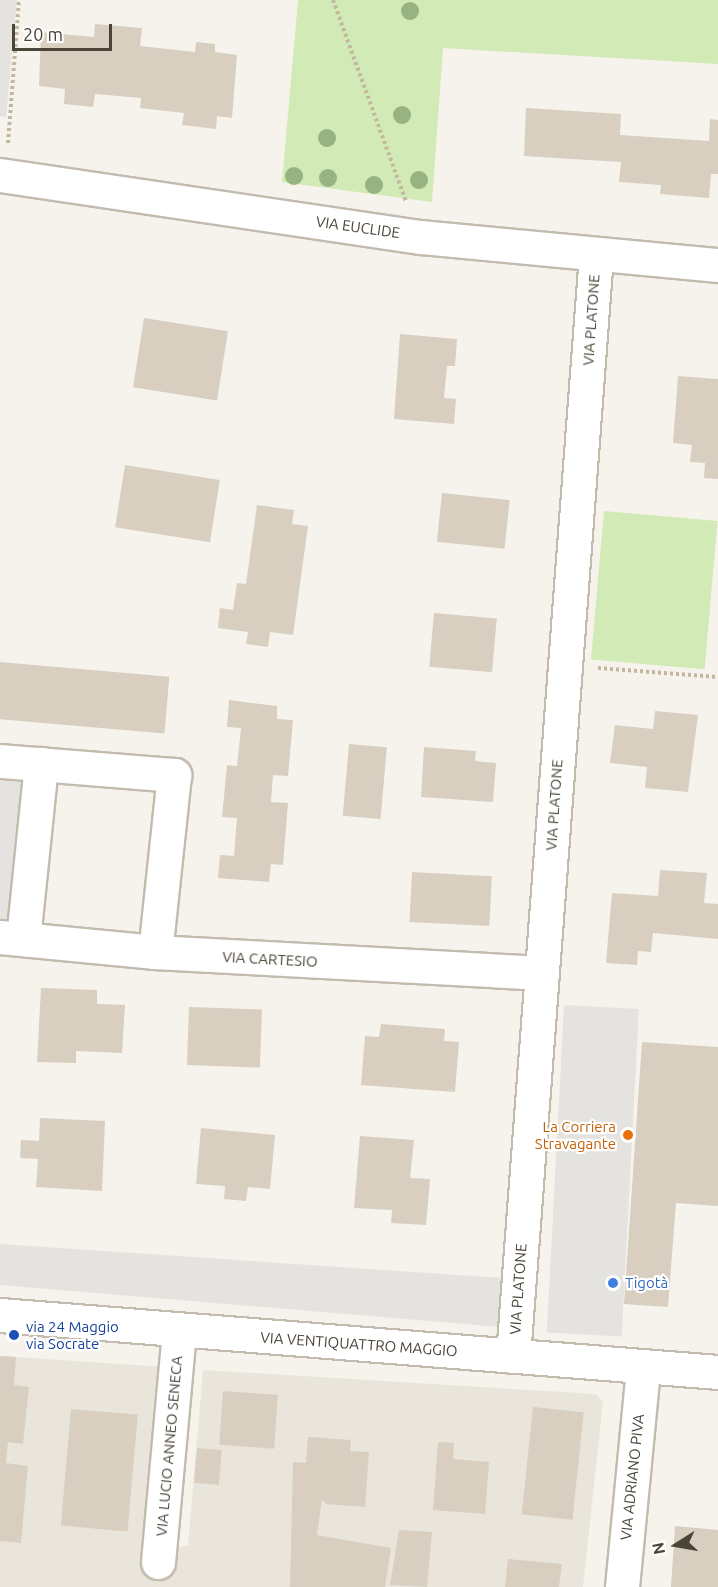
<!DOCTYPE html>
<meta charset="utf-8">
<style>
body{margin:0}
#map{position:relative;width:718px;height:1587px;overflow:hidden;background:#f6f3ec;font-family:Ubuntu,sans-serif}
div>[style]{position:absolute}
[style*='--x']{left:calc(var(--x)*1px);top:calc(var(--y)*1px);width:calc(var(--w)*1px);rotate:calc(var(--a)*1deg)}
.residential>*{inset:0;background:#eae5da}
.green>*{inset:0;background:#d2eab5;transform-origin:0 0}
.parking>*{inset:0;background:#e5e3e0;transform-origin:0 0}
.building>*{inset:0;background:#d8cfc1;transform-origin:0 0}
.path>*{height:4px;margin-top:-2px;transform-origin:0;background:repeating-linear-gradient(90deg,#c4b79f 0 3px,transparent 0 6px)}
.roads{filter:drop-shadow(2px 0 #c2bbae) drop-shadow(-2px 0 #c2bbae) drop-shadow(0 2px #c2bbae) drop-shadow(0 -2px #c2bbae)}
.minor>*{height:33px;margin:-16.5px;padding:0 16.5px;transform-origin:16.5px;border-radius:16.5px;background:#fff}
.tertiary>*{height:33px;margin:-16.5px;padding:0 16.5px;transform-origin:16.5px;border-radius:16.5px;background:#fff}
.trees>*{width:18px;height:18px;margin:-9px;border-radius:50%;background:#97b381}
.dots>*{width:16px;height:16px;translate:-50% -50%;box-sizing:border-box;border:3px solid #fff;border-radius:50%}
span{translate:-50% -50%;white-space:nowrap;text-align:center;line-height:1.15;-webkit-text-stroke:4.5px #fff;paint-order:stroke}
.street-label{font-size:15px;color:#4b4439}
.food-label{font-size:15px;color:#c56008}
.right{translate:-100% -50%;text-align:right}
.shop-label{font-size:15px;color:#366cbe}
.left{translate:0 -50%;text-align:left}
.transit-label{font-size:15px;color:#164399}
.north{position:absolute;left:646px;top:1515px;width:60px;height:60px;-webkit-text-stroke:4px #fff;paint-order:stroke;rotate:259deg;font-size:16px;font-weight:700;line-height:24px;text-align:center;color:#4b4439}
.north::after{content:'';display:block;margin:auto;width:21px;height:27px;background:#4b4439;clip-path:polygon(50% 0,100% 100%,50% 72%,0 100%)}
.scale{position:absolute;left:12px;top:24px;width:100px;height:27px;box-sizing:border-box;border:3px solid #4b4439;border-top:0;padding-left:8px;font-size:18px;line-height:21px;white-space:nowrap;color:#4b4439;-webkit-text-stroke:4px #fff;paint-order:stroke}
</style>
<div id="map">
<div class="residential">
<div style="clip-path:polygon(0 1356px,164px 1367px,144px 1571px,164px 1572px,167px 1562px,182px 1546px,188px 1546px,203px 1370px,596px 1394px,603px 1402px,583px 1587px,0 1587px)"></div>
</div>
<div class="green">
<div style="clip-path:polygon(298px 0,718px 0,718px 64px,443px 48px,432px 202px,282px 182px)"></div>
<div style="left:604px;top:511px;width:114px;height:149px;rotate:5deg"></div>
</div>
<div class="parking">
<div style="clip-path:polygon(0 0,17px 0,6px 117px,0 116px)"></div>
<div style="clip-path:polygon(0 780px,38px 784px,24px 927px,0 924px)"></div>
<div style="left:564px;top:1005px;width:75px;height:328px;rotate:3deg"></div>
<div style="clip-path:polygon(0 1244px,503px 1278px,500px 1327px,0 1285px)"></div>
</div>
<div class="building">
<div style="clip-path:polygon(95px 24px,142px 28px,140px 46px,195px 52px,196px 42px,215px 44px,215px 52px,237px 55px,232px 118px,217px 116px,216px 129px,182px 125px,184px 113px,140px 108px,141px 98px,95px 94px,93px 107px,64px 104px,65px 89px,39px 86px,41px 32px,94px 37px)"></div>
<div style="clip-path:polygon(526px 108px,621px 114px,620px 135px,709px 141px,710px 119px,718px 120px,718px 174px,711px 174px,709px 198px,660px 194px,661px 185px,619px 182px,621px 162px,524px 156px)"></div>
<div style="left:144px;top:318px;width:85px;height:70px;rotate:9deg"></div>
<div style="clip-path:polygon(400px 334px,457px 339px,455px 366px,447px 366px,444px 398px,456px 399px,454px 424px,394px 419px)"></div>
<div style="clip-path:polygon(678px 376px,718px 379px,718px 479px,704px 478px,705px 463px,690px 462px,692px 445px,673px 443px)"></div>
<div style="left:125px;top:465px;width:96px;height:63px;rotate:9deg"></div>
<div style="left:442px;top:493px;width:68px;height:49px;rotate:6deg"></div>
<div style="clip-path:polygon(257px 505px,294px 510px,292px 524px,308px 526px,293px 635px,270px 632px,268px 647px,246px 644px,248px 632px,218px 628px,220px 608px,233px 610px,237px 583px,246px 584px)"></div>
<div style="left:434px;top:613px;width:63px;height:54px;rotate:5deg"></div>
<div style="left:0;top:662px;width:170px;height:57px;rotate:5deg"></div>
<div style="clip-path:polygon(229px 700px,277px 706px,277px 719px,293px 720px,288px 776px,273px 775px,271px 802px,288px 803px,283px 865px,271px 864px,269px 882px,218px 878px,220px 855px,234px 856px,237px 818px,222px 817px,227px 765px,237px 766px,241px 728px,227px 727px)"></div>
<div style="clip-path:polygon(655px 711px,698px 715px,688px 792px,645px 788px,647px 767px,610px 763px,615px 725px,653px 729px)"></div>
<div style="left:349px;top:744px;width:38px;height:72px;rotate:5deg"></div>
<div style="clip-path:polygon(424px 747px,476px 751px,475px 761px,496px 763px,493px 802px,421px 797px)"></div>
<div style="clip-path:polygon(660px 870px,707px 873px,704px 903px,718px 904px,718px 939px,653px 933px,651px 952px,638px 951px,637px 965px,606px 963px,612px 893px,658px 896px)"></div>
<div style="left:412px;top:872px;width:80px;height:50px;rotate:3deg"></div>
<div style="clip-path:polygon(41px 988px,97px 990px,97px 1004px,125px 1005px,122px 1053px,76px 1051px,76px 1063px,37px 1062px)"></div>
<div style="left:189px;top:1007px;width:73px;height:58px;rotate:2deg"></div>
<div style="clip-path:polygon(381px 1024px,445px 1029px,444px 1041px,459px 1042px,455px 1092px,361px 1085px,365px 1036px,379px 1037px)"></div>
<div style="clip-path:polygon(642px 1042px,718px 1047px,718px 1206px,676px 1203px,668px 1307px,624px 1304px)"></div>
<div style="clip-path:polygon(40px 1118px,105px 1121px,102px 1191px,36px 1187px,38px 1159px,20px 1158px,21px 1140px,39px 1141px)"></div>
<div style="clip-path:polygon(201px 1128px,275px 1135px,270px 1189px,248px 1187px,246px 1201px,224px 1199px,225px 1186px,196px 1184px)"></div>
<div style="clip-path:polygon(360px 1136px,414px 1140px,410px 1178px,430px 1179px,426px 1225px,391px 1223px,392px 1210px,354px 1208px)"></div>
<div style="clip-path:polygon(0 1356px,16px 1357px,14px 1385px,29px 1387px,23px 1444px,8px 1442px,6px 1463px,28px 1466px,21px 1543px,0 1541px)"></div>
<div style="left:223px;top:1391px;width:55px;height:54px;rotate:4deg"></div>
<div style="left:533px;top:1407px;width:51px;height:108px;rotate:6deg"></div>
<div style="left:71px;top:1409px;width:67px;height:117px;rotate:5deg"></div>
<div style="clip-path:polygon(308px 1437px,351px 1440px,350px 1451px,369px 1452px,365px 1507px,326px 1504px,322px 1499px,317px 1535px,391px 1548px,385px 1587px,290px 1587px,293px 1462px,306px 1463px)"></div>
<div style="clip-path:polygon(438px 1442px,454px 1443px,453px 1459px,489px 1462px,485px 1514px,433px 1510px)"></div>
<div style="left:197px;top:1448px;width:25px;height:35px;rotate:5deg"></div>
<div style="clip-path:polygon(675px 1526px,718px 1530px,718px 1587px,671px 1587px)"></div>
<div style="clip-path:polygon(399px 1530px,432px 1532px,427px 1587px,390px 1585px)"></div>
<div style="clip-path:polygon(508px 1559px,562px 1564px,559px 1587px,505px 1587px)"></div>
</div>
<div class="path">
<div style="--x:333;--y:0;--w:215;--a:70.1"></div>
<div style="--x:8;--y:143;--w:143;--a:-85.6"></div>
<div style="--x:598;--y:668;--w:120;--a:4.3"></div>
</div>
<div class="roads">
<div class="minor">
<div style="--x:0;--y:175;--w:425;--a:8.4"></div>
<div style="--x:420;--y:237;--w:299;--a:5.4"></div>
<div style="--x:0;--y:761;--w:175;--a:4.6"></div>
<div style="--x:174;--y:775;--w:178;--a:96.1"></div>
<div style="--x:0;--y:937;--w:156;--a:5.5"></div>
<div style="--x:155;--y:952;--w:387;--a:3.1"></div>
<div style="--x:23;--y:939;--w:176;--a:-84.1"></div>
<div style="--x:513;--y:1356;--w:1105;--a:-85.69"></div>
<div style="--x:158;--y:1562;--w:233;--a:-84.8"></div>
<div style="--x:622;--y:1587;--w:221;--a:-84.5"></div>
</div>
<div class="tertiary">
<div style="--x:0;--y:1315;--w:720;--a:4.54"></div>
</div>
</div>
<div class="trees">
<div style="left:410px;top:11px"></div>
<div style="left:402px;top:115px"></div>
<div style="left:327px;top:138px"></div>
<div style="left:294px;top:176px"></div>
<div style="left:328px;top:178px"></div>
<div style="left:419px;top:180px"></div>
<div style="left:374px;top:185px"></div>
</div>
<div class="dots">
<div style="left:628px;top:1135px;background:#e8710a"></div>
<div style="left:613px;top:1283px;background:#3f7fe0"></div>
<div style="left:14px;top:1335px;background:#1a4fb4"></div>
</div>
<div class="street-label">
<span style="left:358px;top:227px;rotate:8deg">VIA EUCLIDE</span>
<span style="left:591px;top:320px;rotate:-86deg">VIA PLATONE</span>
<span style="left:554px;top:805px;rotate:-86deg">VIA PLATONE</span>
<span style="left:270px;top:959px;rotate:3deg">VIA CARTESIO</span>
<span style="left:518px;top:1289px;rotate:-86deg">VIA PLATONE</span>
<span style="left:359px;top:1344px;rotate:4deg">VIA VENTIQUATTRO MAGGIO</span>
<span style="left:169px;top:1446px;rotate:-85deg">VIA LUCIO ANNEO SENECA</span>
<span style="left:632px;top:1477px;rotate:-84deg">VIA ADRIANO PIVA</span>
</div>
<div class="food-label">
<span class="right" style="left:616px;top:1135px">La Corriera<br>Stravagante</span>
</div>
<div class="shop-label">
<span class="left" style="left:625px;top:1283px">Tigotà</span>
</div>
<div class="transit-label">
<span class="left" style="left:26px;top:1335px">via 24 Maggio<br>via Socrate</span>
</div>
<div class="north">N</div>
<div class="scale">20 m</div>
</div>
